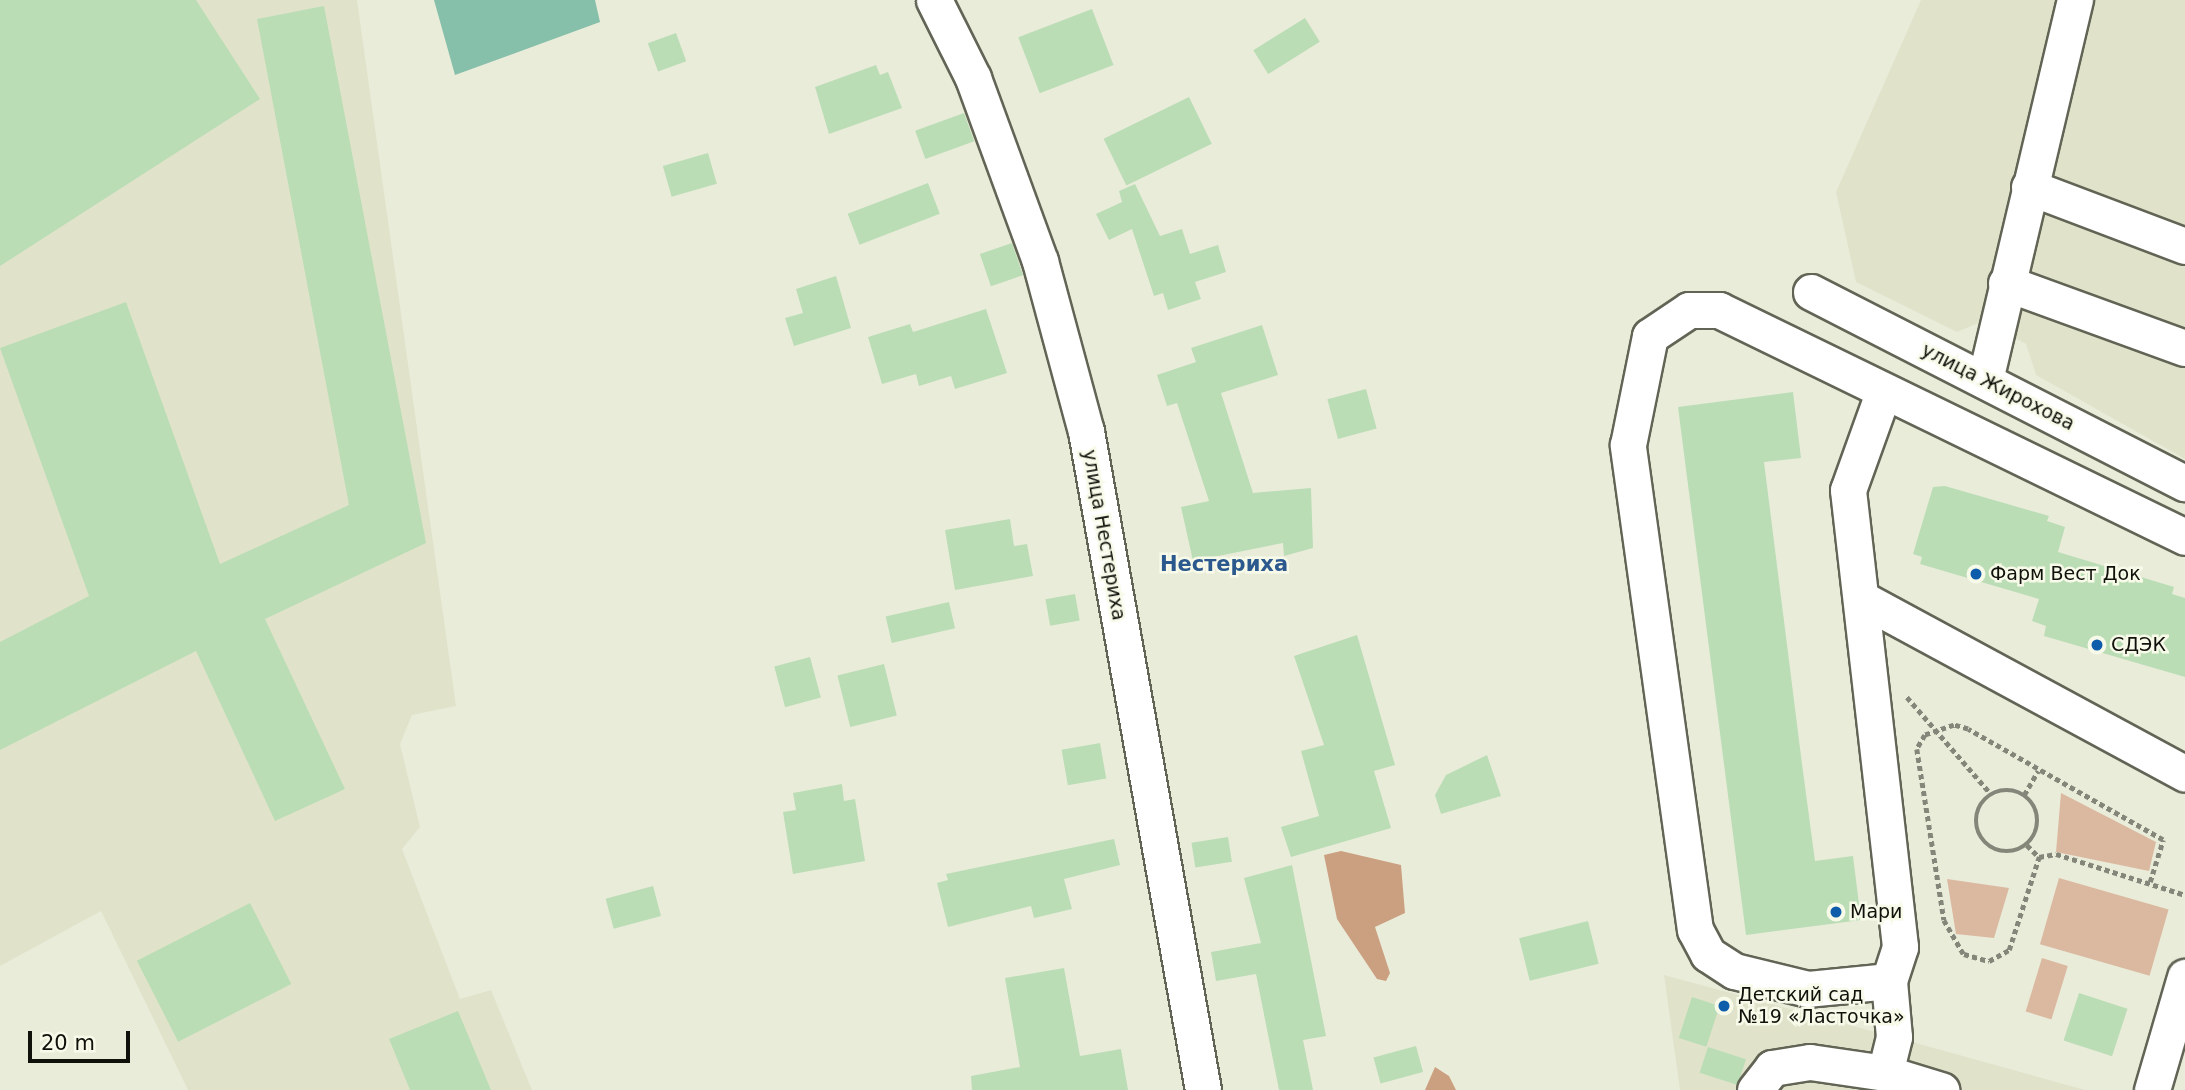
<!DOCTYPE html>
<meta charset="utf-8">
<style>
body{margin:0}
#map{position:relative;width:2185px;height:1090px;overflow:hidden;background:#eaecda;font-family:"DejaVu Sans",sans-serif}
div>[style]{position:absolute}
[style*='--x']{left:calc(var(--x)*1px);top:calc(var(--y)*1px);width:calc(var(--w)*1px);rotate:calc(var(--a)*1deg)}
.built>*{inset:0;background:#e0e3ca}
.green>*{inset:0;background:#dbb9a1;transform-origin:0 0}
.forest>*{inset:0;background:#cba081}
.water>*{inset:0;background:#86bfaa}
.building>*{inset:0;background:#baddb5;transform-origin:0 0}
.path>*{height:4.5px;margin-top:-2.25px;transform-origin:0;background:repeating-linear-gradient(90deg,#848679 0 5px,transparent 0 8.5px)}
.path>.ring{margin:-2.25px;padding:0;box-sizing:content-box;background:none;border:4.5px solid #848679;border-radius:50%}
.roads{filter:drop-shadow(2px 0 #626455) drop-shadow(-2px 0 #626455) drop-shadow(0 2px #626455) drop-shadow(0 -2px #626455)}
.minor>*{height:35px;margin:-17.5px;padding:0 17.5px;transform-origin:17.5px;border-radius:17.5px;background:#fff}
.dots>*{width:19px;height:19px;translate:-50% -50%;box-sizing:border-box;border:4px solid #f7fae8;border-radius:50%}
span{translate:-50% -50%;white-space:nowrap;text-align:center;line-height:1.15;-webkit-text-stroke:5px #f7fae8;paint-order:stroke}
.street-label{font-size:19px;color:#10110b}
.poi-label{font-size:19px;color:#10110b}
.left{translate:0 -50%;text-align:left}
.neighbourhood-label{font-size:21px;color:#2b588d;font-weight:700}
.scale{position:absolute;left:28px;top:1031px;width:102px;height:32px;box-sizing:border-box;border:4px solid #10110b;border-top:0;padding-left:9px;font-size:21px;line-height:24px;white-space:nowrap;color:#10110b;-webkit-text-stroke:5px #f7fae8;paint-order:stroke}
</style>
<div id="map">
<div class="built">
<div style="clip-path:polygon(0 0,357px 0,456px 706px,412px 715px,400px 744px,420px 827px,402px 849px,460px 999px,491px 990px,532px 1090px,188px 1090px,101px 911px,0 966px)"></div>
<div style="clip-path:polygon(1921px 0,2185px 0,2185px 459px,2036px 375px,2026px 344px,1983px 321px,1957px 332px,1856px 282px,1836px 192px)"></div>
<div style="clip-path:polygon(1664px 975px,1894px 1037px,2085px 1090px,1680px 1090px)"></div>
</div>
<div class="green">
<div style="clip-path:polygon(2061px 793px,2156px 842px,2149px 871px,2056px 852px)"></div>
<div style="left:2059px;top:878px;width:114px;height:69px;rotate:16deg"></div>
<div style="clip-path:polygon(1947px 879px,2009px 888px,1994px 938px,1956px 934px)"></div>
<div style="left:2042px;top:958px;width:27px;height:56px;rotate:17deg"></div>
</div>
<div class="forest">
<div style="clip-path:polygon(1341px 851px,1401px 865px,1405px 913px,1375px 927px,1390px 973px,1386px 981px,1377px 979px,1337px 919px,1324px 855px)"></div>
<div style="clip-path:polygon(1435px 1067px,1449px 1076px,1456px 1090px,1425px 1090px)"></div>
</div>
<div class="water">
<div style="clip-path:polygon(434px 0,595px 0,600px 22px,455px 75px)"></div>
</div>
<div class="building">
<div style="clip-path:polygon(0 0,196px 0,260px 99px,0 266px)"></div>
<div style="clip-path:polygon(324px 6px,426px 543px,265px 619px,345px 789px,275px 821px,196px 651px,0 750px,0 642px,89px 596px,0 348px,126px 302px,220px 564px,349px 505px,257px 19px)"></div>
<div style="left:1092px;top:9px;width:60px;height:79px;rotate:69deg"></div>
<div style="left:1305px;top:18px;width:28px;height:61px;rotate:58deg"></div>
<div style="left:676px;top:33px;width:30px;height:30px;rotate:70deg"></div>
<div style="clip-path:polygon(876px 65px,880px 75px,888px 72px,902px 108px,829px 134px,815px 87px)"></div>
<div style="left:1189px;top:97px;width:52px;height:95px;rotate:64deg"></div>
<div style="left:964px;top:113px;width:30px;height:52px;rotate:70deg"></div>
<div style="left:708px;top:153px;width:32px;height:47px;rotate:74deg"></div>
<div style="left:928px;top:183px;width:33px;height:86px;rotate:69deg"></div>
<div style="clip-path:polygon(1135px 184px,1160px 236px,1182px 229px,1190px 254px,1218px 245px,1226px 272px,1195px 282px,1201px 299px,1168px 310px,1163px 293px,1154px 296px,1132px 229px,1109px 240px,1096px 214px,1122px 202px,1119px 191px)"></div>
<div style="left:1012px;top:243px;width:34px;height:34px;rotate:71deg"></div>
<div style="clip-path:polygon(836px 276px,851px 328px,794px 346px,785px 318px,803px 313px,796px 289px)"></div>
<div style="clip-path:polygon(986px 309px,1007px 373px,955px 389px,951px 376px,919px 386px,916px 374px,882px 384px,868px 337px,910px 324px,913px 332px)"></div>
<div style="clip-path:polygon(1262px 325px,1278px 375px,1221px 393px,1253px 493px,1311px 488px,1313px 548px,1284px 556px,1283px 543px,1193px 561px,1181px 507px,1209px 501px,1177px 403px,1167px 406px,1157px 375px,1196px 362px,1191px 348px)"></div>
<div style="left:1366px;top:389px;width:41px;height:40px;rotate:75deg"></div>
<div style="clip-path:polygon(1793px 392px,1801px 458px,1764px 462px,1802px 764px,1815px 861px,1853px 856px,1861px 920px,1746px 935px,1678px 407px)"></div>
<div style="clip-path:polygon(1945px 486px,2049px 516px,2047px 521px,2065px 527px,2058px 552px,2174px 587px,2172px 594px,2185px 598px,2185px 677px,2044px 636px,2046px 626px,2032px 621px,2039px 599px,1920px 564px,1922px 557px,1913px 554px,1933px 487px)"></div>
<div style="clip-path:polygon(1010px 519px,1014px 546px,1027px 544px,1033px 576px,955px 590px,945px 530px)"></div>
<div style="left:1075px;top:594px;width:27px;height:30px;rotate:80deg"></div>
<div style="left:949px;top:602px;width:27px;height:65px;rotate:77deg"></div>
<div style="clip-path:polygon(1357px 635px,1395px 765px,1374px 771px,1391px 828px,1291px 857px,1281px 827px,1319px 816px,1301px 751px,1324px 745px,1294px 656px)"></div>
<div style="left:810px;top:657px;width:42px;height:37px;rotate:75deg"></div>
<div style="left:884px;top:664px;width:53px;height:48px;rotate:76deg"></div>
<div style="left:1100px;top:743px;width:36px;height:39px;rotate:80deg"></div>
<div style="clip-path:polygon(1487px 755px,1501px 796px,1441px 814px,1435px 795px,1446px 775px)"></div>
<div style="clip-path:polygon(842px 784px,844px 801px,855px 799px,865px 861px,793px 874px,783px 812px,796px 810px,793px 793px)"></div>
<div style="left:1228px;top:837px;width:25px;height:37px;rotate:81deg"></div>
<div style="clip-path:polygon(1114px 839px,1120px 865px,1064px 879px,1072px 909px,1034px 918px,1031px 906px,948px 927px,937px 883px,948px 880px,946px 874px)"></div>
<div style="clip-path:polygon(1292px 865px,1326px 1036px,1303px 1040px,1313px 1090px,1279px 1090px,1256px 974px,1216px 981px,1211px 952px,1261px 943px,1244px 878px)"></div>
<div style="left:653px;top:886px;width:31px;height:49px;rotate:75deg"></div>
<div style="left:250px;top:903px;width:91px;height:127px;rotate:63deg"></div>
<div style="left:1588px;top:921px;width:44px;height:71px;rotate:76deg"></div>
<div style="clip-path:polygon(1064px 968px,1080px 1056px,1121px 1049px,1128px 1090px,972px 1090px,971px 1076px,1020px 1067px,1005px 978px)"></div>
<div style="left:2079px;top:993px;width:51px;height:50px;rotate:18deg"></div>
<div style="left:1692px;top:997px;width:29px;height:43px;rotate:18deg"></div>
<div style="clip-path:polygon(458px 1011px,491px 1090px,410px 1090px,389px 1039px)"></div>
<div style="left:1416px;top:1046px;width:27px;height:44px;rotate:75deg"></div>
<div style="left:1708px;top:1047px;width:40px;height:27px;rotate:18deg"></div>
</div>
<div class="path">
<div style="--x:1907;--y:697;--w:128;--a:49.1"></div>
<div class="ring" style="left:1976px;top:790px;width:57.5px;height:57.5px"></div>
<div style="--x:2024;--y:795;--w:28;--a:-60"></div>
<div style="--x:2027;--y:845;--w:17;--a:45"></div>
<div style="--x:2150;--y:882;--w:44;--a:-72.8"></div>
<div style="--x:2163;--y:840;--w:224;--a:-150.4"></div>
<div style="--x:1968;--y:729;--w:15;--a:-164"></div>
<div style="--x:1954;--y:725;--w:31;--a:161"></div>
<div style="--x:1925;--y:735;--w:16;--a:120"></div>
<div style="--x:1917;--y:749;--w:173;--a:81"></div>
<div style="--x:1944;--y:920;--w:39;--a:60"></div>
<div style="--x:1964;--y:954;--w:26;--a:16"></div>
<div style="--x:1989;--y:961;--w:23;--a:-29"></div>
<div style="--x:2009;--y:950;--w:98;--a:-72.1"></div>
<div style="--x:2039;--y:857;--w:17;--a:-10"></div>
<div style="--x:2056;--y:854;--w:135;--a:17.6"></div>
</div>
<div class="roads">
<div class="minor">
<div style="--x:934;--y:0;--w:87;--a:63.4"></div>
<div style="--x:973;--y:78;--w:195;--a:69.9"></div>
<div style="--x:1040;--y:261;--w:176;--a:74.9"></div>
<div style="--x:1086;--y:431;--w:669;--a:79.93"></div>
<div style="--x:2029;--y:187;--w:167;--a:20.7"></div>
<div style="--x:2006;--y:283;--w:190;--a:20"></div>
<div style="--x:1811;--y:292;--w:420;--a:27.1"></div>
<div style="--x:1985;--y:380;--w:391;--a:-76.7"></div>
<div style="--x:1883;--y:393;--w:103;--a:109.8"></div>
<div style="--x:1848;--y:490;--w:460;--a:83.5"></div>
<div style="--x:1900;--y:947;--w:36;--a:108"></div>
<div style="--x:1889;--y:981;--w:56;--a:84.9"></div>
<div style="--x:1894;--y:1037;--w:37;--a:104"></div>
<div style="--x:1862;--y:599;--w:367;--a:28.4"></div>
<div style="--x:1889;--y:981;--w:81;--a:174.4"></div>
<div style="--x:1808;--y:989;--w:76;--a:-166.3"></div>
<div style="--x:1734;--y:971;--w:31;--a:-147"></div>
<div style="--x:1708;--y:954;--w:27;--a:-118"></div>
<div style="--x:1695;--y:930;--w:490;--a:-97.9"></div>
<div style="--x:1628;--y:445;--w:111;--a:-78.6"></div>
<div style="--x:1650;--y:336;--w:47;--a:-33.7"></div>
<div style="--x:1689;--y:310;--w:30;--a:0"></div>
<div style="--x:1719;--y:310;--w:518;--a:25.97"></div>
<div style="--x:1755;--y:1090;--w:28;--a:-52"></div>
<div style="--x:1772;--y:1068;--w:38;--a:-9"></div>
<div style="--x:1810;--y:1062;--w:76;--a:8.3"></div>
<div style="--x:1885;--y:1073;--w:59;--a:16.9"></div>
<div style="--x:2152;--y:1090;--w:118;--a:-73.7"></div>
</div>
</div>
<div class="dots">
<div style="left:1976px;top:574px;background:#0e5dab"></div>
<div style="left:2097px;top:645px;background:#0e5dab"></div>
<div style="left:1836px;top:912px;background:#0e5dab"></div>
<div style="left:1724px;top:1006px;background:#0e5dab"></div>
</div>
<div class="street-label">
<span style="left:1998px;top:387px;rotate:27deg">улица Жирохова</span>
<span style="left:1104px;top:535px;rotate:80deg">улица Нестериха</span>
</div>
<div class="poi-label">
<span class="left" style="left:1990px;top:574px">Фарм Вест Док</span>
<span class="left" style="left:2111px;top:645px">СДЭК</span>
<span class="left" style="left:1850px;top:912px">Мари</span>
<span class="left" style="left:1738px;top:1006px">Детский сад<br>№19 «Ласточка»</span>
</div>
<div class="neighbourhood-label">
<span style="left:1224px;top:564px">Нестериха</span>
</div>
<div class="scale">20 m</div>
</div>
